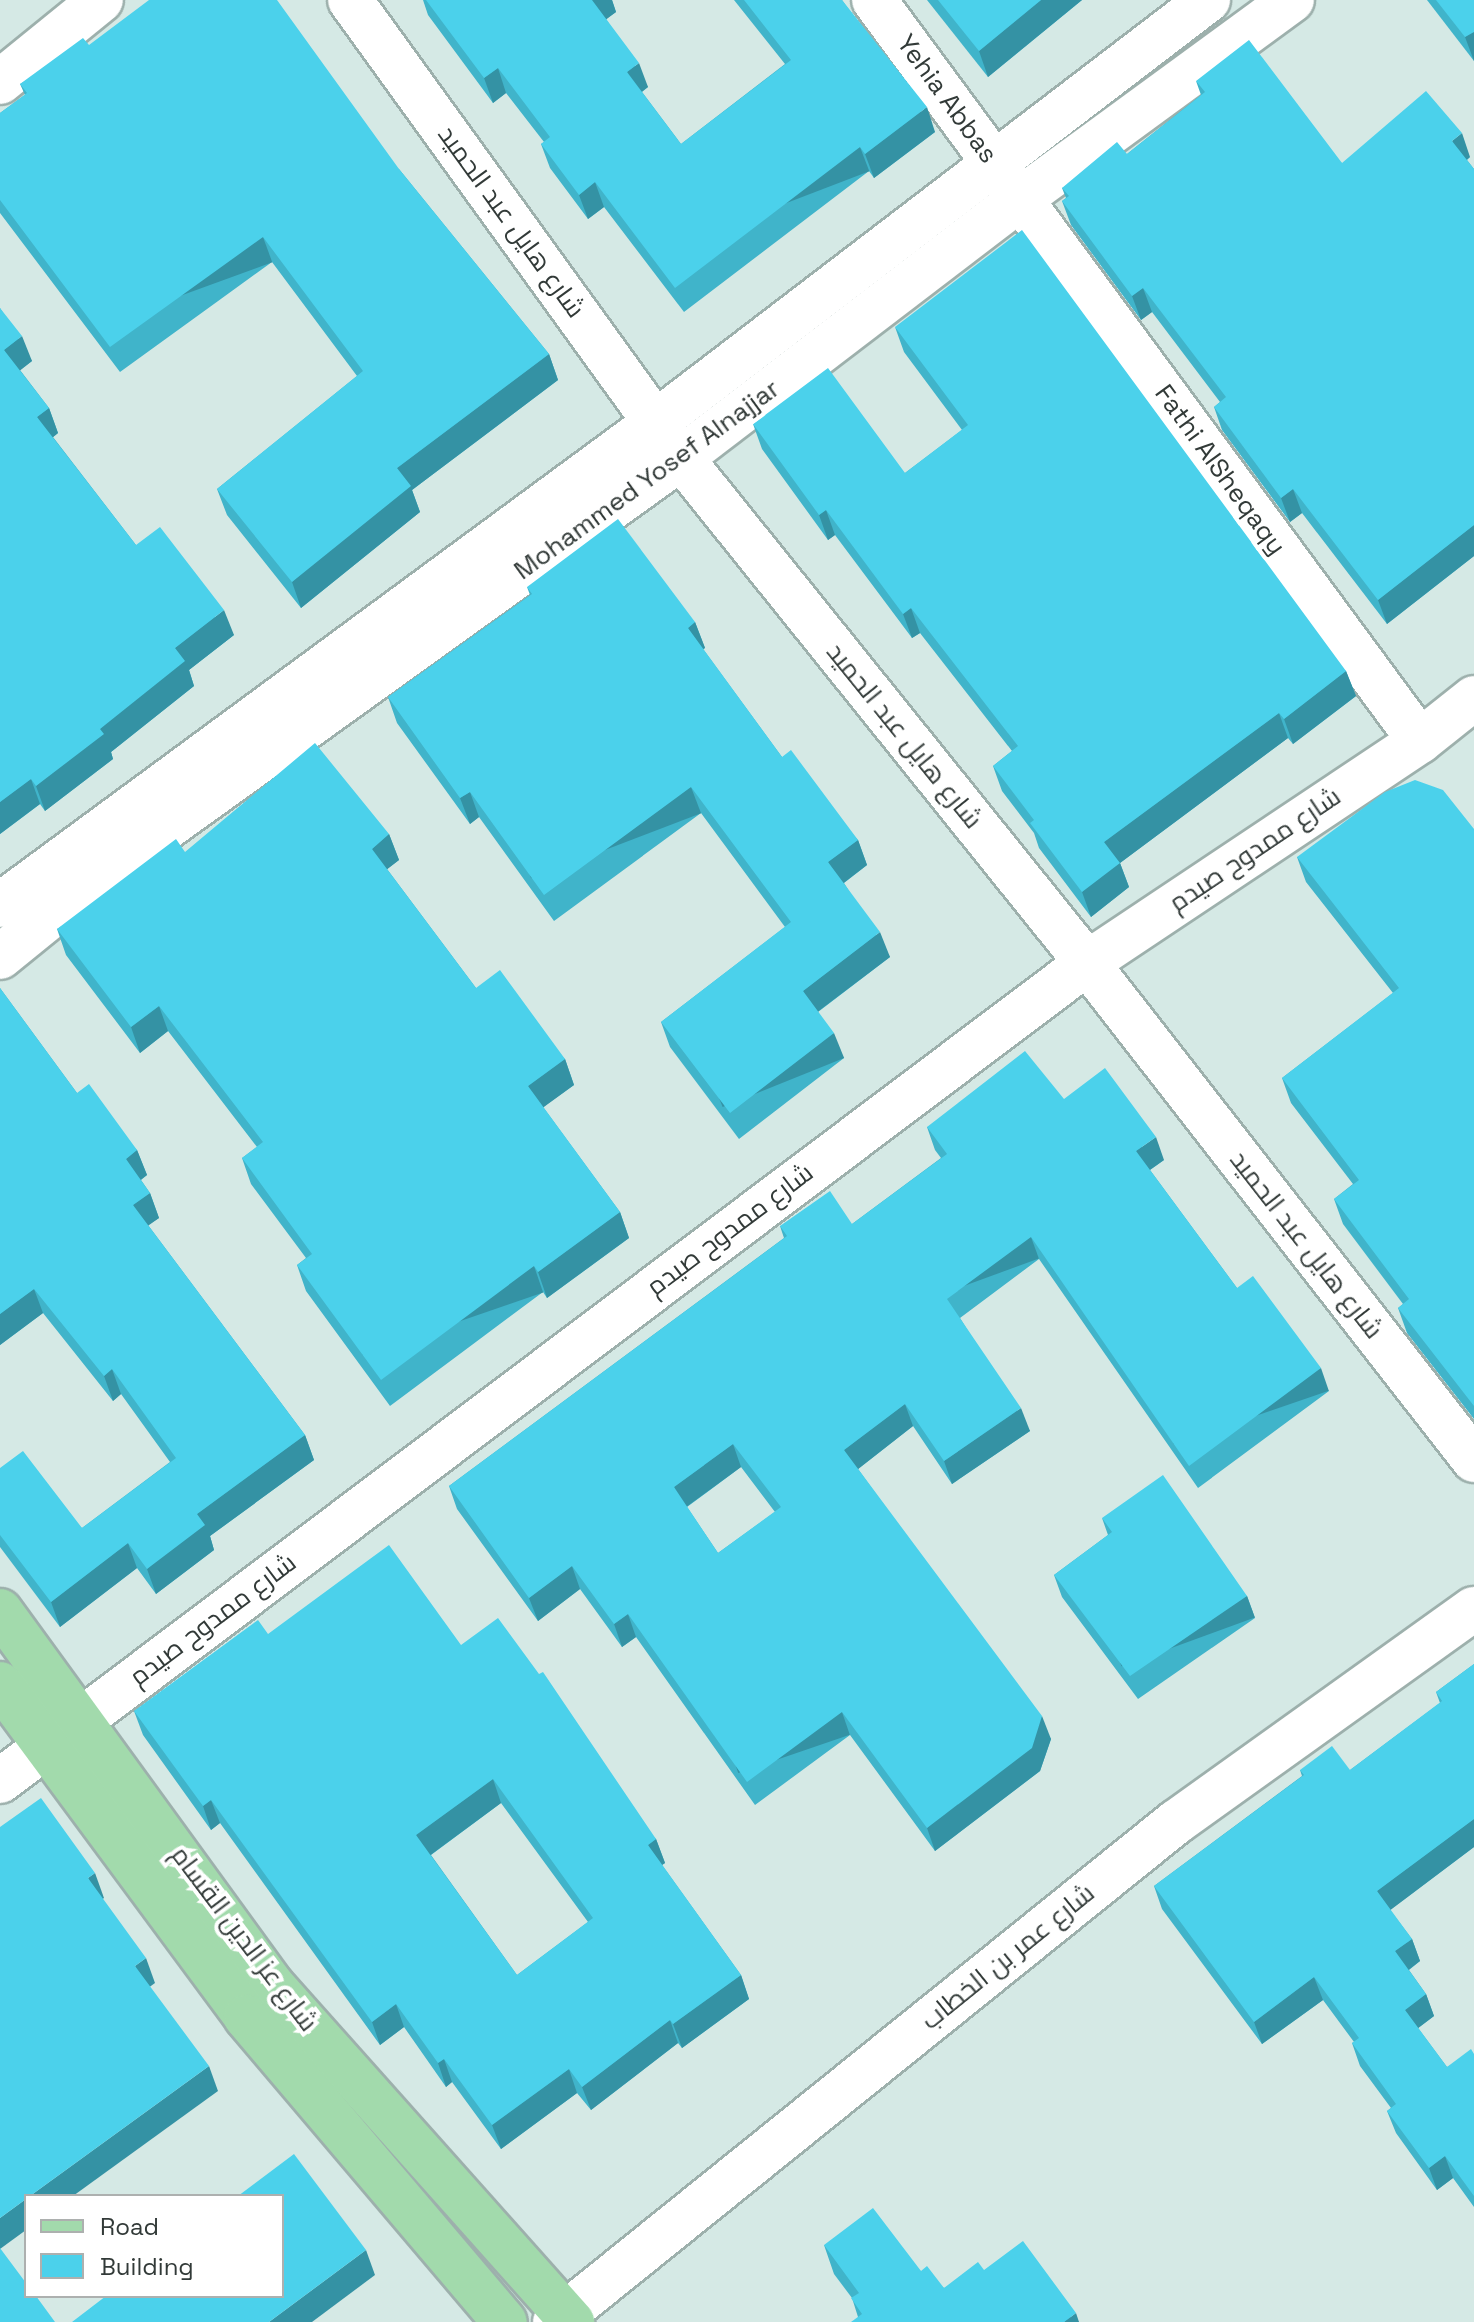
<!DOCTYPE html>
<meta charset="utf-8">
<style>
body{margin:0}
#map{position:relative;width:1474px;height:2322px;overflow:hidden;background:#d5e9e5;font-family:"Space Grotesk",Cairo,sans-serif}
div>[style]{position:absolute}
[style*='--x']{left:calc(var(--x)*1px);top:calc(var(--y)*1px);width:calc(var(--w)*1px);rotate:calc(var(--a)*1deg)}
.roads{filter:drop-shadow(2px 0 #9db0ac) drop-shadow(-2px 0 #9db0ac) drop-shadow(0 2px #9db0ac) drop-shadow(0 -2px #9db0ac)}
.minor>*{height:44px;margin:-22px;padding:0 22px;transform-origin:22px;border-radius:22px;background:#fff}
.major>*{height:44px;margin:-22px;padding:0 22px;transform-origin:22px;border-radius:22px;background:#a2daac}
.wall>*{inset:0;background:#40b4ca}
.shaded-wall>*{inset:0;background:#3492a4;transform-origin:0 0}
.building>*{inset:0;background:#4bd1eb}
span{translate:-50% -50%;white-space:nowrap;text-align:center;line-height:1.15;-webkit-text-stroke:8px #fff;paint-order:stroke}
.street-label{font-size:26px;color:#323a38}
.legend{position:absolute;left:24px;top:2194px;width:260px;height:104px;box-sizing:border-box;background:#fff;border:2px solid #adb0af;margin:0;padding:10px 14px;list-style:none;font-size:24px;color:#323a38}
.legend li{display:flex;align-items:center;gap:16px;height:40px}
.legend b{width:40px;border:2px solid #adb0af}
</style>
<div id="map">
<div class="roads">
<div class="minor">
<div style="--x:350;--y:0;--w:565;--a:54.14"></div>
<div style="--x:681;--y:458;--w:648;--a:51.2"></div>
<div style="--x:1087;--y:963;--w:630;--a:52.09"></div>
<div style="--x:874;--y:0;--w:920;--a:53.62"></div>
<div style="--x:0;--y:82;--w:130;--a:-39.1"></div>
<div style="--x:0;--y:905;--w:815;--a:-36.36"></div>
<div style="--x:656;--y:422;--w:695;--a:-37.4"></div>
<div style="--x:0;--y:957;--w:136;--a:-39.1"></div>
<div style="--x:106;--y:871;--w:708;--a:-35.69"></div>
<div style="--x:681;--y:458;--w:427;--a:-37.4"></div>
<div style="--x:1020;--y:199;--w:337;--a:-36.2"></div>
<div style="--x:0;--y:1781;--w:1360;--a:-36.96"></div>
<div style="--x:1087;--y:963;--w:400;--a:-33.7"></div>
<div style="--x:1420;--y:741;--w:69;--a:-38.5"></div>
<div style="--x:555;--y:2322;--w:797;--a:-38.84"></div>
<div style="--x:1176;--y:1822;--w:366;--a:-35.6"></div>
</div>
<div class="major">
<div style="--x:0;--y:1611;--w:461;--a:54"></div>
<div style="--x:271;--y:1984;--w:453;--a:48.3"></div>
<div style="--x:0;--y:1684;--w:414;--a:53.5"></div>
<div style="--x:246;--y:2017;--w:400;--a:49.7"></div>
</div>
</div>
<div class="wall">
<div style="clip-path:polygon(423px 0,612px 0,616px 12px,606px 19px,648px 87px,642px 92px,681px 144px,785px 64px,734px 0,842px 0,935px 132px,874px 178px,869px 171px,684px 312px,604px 207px,588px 219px,550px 168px,541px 144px,544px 142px,506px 93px,493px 103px,428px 15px)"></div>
<div style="clip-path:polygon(927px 0,1082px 0,988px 77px)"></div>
<div style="clip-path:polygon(1427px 0,1474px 0,1474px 61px)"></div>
<div style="clip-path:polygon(89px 45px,399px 169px,549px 354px,558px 380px,412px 490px,420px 512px,301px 608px,227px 515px,217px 489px,357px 376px,272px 262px,120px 372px,0 213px,0 113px,25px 95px,20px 84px)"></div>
<div style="clip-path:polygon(1196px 81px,1342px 163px,1470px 157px,1467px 160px,1474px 169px,1474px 556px,1387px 624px,1302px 513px,1290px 522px,1222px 430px,1214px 407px,1220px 402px,1152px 312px,1141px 320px,1071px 225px,1062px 201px,1066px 198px,1062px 188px,1127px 154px,1201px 95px)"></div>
<div style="clip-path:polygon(0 308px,32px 361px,20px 370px,49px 408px,58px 433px,53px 437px,136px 545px,234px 635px,189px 670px,194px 686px,111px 752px,113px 759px,45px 811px,40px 804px,0 834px)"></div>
<div style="clip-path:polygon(895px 327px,1346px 671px,1356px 696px,1293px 744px,1288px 738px,1120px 863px,1129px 887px,1091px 917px,1039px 848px,1034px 833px,1002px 791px,993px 766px,1012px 751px,920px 633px,912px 638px,835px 535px,828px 540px,762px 449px,753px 424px,905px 473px,962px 430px,904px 352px)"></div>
<div style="clip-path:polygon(527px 587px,695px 622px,705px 648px,703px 649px,782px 757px,858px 840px,867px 865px,844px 883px,890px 957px,818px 1012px,844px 1058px,739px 1139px,670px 1047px,661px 1022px,785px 927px,701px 813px,554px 921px,479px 817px,470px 824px,397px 723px,388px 697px,530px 595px)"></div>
<div style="clip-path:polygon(1474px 829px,1474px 1419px,1407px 1333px,1398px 1308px,1403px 1304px,1343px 1224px,1334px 1199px,1353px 1184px,1291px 1103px,1282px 1078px,1393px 993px,1306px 882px,1297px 857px)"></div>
<div style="clip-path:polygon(389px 834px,399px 860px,387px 869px,476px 988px,565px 1059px,574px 1085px,543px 1107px,620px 1212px,629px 1238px,547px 1298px,543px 1292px,390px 1406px,306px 1291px,297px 1265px,306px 1258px,251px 1184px,242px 1158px,257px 1147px,168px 1031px,140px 1053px,66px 955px,57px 929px,185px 852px)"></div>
<div style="clip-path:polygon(0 988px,77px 1093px,137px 1150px,147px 1175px,141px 1180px,150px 1193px,159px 1218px,148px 1225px,305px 1435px,314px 1460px,210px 1536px,214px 1550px,156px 1594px,137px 1568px,60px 1627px,0 1547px,0 1468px,82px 1528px,170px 1462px,121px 1394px,113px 1401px,43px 1313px,0 1345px)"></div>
<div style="clip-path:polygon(evenodd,1064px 1099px,1164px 1160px,1150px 1170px,1237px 1288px,1329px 1391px,1198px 1488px,1039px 1259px,960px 1318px,1030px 1431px,952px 1484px,913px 1426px,858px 1469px,1051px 1739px,1040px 1771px,935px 1851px,850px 1735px,755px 1805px,636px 1637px,622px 1647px,580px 1589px,538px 1621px,457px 1509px,449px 1486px,784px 1238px,780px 1226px,852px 1224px,941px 1158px,935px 1150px,927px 1127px,1064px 1099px,741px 1467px,775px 1512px,718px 1553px,687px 1507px,741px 1467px)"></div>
<div style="clip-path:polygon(1102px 1518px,1247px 1596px,1255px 1618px,1138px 1699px,1062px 1597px,1054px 1575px,1108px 1535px)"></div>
<div style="clip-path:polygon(evenodd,268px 1634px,461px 1645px,656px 1839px,665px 1863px,662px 1865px,741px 1975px,749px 1999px,682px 2048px,678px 2043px,591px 2110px,577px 2093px,501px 2149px,452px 2082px,446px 2087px,404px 2027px,380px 2045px,220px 1823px,211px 1830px,143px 1735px,134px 1711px,268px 1634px,501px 1803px,588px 1922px,517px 1975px,431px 1855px,501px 1803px)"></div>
<div style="clip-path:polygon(1474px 1664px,1474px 1847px,1390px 1910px,1412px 1939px,1420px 1961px,1409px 1970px,1426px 1994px,1434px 2016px,1418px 2028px,1447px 2067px,1474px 2054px,1474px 2207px,1453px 2178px,1437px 2190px,1396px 2133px,1387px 2111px,1391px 2108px,1360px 2066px,1352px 2043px,1354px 2042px,1323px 2000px,1262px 2044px,1162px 1909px,1154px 1886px,1302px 1776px,1300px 1770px,1350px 1770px,1440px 1703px,1436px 1692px)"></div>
<div style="clip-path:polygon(824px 2245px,921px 2271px,944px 2288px,984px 2270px,1079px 2322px,858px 2317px,852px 2298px,834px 2274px)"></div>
</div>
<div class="shaded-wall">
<div style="clip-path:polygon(591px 0,612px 0,616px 12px,600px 24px)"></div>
<div style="clip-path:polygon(1041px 0,1082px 0,988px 77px,979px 51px)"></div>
<div style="clip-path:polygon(1474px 31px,1474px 61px,1465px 37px)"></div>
<div style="clip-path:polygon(639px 63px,648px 87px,636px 96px,627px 72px)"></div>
<div style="clip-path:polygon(498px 68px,506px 93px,493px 103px,484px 78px)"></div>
<div style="clip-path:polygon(927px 107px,935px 132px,874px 178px,865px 154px)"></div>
<div style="clip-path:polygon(1462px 133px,1470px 157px,1461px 164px,1452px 141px)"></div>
<div style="left:860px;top:147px;width:26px;height:233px;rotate:69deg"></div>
<div style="clip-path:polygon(595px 182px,604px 207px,588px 219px,579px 195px)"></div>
<div style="left:263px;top:237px;width:27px;height:188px;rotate:70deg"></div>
<div style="clip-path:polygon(1143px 288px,1152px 312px,1141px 320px,1132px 296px)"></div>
<div style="clip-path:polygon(22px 336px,32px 361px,13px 376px,4px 350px)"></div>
<div style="clip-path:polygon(549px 354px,558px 380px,412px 490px,420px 512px,301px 608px,292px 582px,397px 468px)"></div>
<div style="clip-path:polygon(49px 408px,58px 433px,46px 443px,37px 417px)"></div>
<div style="clip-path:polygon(1293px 489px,1302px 513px,1290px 522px,1281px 498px)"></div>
<div style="clip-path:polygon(826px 510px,835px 535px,828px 540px,819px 515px)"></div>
<div style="clip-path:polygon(1474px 525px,1474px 556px,1387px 624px,1378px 600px)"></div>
<div style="clip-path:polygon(911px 608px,920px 633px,912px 638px,903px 614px)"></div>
<div style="clip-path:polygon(224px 610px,234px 635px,189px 670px,194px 686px,111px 752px,113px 759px,45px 811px,36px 786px,100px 729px,175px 648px)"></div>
<div style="clip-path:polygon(695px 622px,705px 648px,697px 653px,688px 628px)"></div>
<div style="clip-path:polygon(1346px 671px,1356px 696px,1293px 744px,1284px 719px)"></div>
<div style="clip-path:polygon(1279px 713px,1288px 738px,1120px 863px,1129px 887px,1091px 917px,1082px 892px,1104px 842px)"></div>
<div style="clip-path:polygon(31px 779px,40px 804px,0 834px,0 802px)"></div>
<div style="left:691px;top:787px;width:28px;height:182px;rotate:69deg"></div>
<div style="clip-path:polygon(470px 792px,479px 817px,470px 824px,460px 798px)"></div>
<div style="clip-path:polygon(389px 834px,399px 860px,381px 874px,372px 849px)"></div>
<div style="clip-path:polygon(858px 840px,867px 865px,837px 888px,828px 862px)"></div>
<div style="clip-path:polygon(880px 932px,890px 957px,812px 1016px,803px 991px)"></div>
<div style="clip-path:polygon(159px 1006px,168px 1031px,140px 1053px,131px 1027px)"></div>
<div style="left:834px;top:1033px;width:27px;height:131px;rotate:68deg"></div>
<div style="clip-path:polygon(565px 1059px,574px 1085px,537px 1112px,528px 1086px)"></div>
<div style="clip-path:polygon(1156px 1137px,1164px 1160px,1144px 1174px,1136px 1151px)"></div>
<div style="clip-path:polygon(137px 1150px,147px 1175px,135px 1184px,126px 1159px)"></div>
<div style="clip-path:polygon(150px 1193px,159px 1218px,142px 1230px,133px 1205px)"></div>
<div style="clip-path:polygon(620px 1212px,629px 1238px,547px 1298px,538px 1272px)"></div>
<div style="left:1031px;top:1237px;width:23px;height:104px;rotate:70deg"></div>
<div style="left:534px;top:1266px;width:28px;height:191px;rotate:71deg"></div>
<div style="clip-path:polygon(34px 1289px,43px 1313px,0 1345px,0 1314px)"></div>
<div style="left:1321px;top:1368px;width:24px;height:164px;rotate:71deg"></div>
<div style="clip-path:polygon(112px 1369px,121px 1394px,113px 1401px,104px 1376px)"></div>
<div style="clip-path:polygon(905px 1404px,913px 1426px,853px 1473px,844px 1450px)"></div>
<div style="clip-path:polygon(1021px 1408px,1030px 1431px,952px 1484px,944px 1461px)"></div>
<div style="clip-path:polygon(305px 1435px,314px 1460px,210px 1536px,214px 1550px,156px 1594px,147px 1569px,197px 1514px)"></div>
<div style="clip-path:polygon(733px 1444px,741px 1467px,682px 1510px,674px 1487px)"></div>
<div style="clip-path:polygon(128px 1543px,137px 1568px,60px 1627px,51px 1602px)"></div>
<div style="clip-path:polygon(572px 1566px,580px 1589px,538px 1621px,529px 1598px)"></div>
<div style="left:1247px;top:1596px;width:23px;height:142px;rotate:70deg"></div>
<div style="clip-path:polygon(628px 1614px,636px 1637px,622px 1647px,614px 1624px)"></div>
<div style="left:842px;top:1712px;width:24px;height:118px;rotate:71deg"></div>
<div style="clip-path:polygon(1042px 1716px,1051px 1739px,1040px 1771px,935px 1851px,927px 1828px)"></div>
<div style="clip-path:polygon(493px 1779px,501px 1803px,425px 1859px,416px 1835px)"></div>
<div style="clip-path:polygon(211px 1800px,220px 1823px,211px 1830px,203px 1806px)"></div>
<div style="clip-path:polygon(1474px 1819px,1474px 1847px,1385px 1914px,1377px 1891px)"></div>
<div style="clip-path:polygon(656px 1839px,665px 1863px,656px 1869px,648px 1845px)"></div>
<div style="clip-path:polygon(95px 1873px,104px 1898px,97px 1903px,88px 1878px)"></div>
<div style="clip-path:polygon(1412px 1939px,1420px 1961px,1403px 1974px,1395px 1951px)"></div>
<div style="clip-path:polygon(146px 1958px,155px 1983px,144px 1991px,135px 1966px)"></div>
<div style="clip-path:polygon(741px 1975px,749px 1999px,682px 2048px,673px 2024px)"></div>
<div style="clip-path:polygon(1314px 1977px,1323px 2000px,1262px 2044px,1254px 2022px)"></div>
<div style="clip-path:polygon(1426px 1994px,1434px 2016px,1413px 2032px,1405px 2010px)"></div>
<div style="clip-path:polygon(396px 2004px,404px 2027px,380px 2045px,372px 2022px)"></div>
<div style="clip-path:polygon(670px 2020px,678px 2043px,591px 2110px,582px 2087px)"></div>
<div style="clip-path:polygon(444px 2059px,452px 2082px,446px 2087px,438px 2063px)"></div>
<div style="clip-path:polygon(209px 2066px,218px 2091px,73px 2196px,30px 2196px)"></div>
<div style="clip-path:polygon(569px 2069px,577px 2093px,501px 2149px,492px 2125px)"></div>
<div style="clip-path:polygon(1445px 2156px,1453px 2178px,1437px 2190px,1429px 2168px)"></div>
<div style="clip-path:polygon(26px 2199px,26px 2230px,0 2249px,0 2218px)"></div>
<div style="clip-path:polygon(366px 2250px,375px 2275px,312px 2322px,269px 2322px)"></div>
<div style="clip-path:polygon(1076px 2313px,1079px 2322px,1064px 2322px)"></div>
</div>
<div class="building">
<div style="clip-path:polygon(149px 0,277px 0,399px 169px,549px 354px,397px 468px,411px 486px,292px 582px,217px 489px,363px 371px,263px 237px,110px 347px,0 200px,0 113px,27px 93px,20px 84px,83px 38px,89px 45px)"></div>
<div style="clip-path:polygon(426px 0,592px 0,639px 63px,627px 72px,681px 144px,791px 60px,744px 0,842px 0,927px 107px,865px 154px,860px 147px,675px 288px,595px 182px,579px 195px,541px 144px,550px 137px,498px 68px,484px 78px)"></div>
<div style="clip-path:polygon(938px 0,1041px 0,979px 51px)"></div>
<div style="clip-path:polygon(1436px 0,1474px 0,1474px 32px,1465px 37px)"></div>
<div style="clip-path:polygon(1249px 40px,1342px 163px,1426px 91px,1462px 133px,1452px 141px,1474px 169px,1474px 525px,1378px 600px,1293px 489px,1281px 498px,1214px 407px,1226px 397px,1143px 288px,1132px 296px,1062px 201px,1069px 196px,1062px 188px,1117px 142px,1127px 154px,1205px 92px,1196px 81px)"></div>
<div style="clip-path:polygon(1022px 230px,1346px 671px,1284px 719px,1279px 713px,1104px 842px,1120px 863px,1082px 892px,1030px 823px,1034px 820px,993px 766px,1018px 746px,911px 608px,903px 614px,826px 510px,819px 515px,753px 424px,828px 368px,905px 473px,968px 425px,895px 327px)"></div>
<div style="clip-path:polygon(0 308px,22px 336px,4px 350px,49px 408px,37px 417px,136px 545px,160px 527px,224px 610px,175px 648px,185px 661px,100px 729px,104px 734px,36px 786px,31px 779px,0 802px)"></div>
<div style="clip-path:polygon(618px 519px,695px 622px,688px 628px,782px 757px,791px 750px,858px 840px,828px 862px,880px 932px,803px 991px,834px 1033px,730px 1113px,661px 1022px,791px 922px,691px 787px,544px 895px,470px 792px,460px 798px,388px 697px,532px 594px,527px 587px)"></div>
<div style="clip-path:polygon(315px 743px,389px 834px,372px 849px,476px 988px,500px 970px,565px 1059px,528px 1086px,620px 1212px,538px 1272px,534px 1266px,381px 1380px,297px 1265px,312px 1254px,242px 1158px,263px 1142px,159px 1006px,131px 1027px,57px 929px,176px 839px,185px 852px)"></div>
<div style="clip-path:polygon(1415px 780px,1443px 790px,1474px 829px,1474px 1406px,1398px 1308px,1409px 1299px,1334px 1199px,1359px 1180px,1282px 1078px,1399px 988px,1297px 857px,1385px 792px)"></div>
<div style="clip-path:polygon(0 988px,77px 1093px,89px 1084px,137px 1150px,126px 1159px,150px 1193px,133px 1205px,305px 1435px,197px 1514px,205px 1525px,147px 1569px,128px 1543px,51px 1602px,0 1535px,0 1468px,23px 1451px,82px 1528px,176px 1458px,112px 1369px,104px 1376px,34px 1289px,0 1314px)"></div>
<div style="clip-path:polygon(evenodd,1025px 1051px,1064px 1099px,1105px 1068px,1156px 1137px,1136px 1151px,1237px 1288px,1253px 1276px,1321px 1368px,1189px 1466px,1031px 1237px,947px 1299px,1021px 1408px,944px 1461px,905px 1404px,844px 1450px,1042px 1716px,1032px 1748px,927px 1828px,842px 1712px,747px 1782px,628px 1614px,614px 1624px,572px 1566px,529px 1598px,449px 1486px,787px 1236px,780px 1226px,830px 1191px,852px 1224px,947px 1154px,927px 1127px,1025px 1051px,733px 1444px,781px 1507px,718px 1553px,674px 1487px,733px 1444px)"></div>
<div style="clip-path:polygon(1163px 1475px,1247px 1596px,1130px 1676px,1054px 1575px,1112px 1532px,1102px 1518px)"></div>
<div style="clip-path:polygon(evenodd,389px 1545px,461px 1645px,498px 1618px,539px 1674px,543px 1672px,656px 1839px,648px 1845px,741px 1975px,673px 2024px,670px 2020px,582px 2087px,569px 2069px,492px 2125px,444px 2059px,438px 2063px,396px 2004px,372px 2022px,211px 1800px,203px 1806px,134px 1711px,258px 1620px,268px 1634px,389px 1545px,493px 1779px,593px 1918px,517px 1975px,416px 1835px,493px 1779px)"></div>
<div style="clip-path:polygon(1474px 1664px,1474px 1819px,1377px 1891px,1412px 1939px,1395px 1951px,1426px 1994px,1405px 2010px,1447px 2067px,1471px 2049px,1474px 2054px,1474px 2196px,1445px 2156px,1429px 2168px,1387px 2111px,1396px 2104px,1352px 2043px,1359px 2038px,1314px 1977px,1254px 2022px,1154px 1886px,1304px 1775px,1300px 1770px,1332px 1746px,1350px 1770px,1442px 1701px,1436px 1692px)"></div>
<div style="clip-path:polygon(41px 1798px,95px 1873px,88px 1878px,146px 1958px,135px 1966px,209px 2066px,30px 2196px,26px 2196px,26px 2199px,0 2218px,0 1827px)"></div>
<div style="clip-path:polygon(294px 2154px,366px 2250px,269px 2322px,72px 2322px,106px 2296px,282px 2296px,282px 2196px,238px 2196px)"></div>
<div style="clip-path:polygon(873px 2208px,921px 2271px,927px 2266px,944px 2288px,978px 2262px,984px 2270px,1023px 2241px,1076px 2313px,1064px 2322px,851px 2322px,862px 2314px,851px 2298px,859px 2293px,824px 2245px)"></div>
<div style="clip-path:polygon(0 2248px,26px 2283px,26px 2296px,36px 2296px,55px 2322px,0 2322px)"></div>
</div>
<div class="street-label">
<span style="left:947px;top:99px;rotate:54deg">Yehia Abbas</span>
<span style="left:511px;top:222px;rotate:54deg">شارع هايل عبد الحميد</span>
<span style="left:1220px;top:470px;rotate:54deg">Fathi AlSheqaqy</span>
<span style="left:647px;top:480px;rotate:-36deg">Mohammed Yosef Alnajjar</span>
<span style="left:904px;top:736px;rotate:51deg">شارع هايل عبد الحميد</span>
<span style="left:1255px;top:850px;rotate:-34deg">شارع ممدوح صيدم</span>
<span style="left:730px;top:1230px;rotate:-37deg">شارع ممدوح صيدم</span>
<span style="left:1306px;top:1245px;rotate:52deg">شارع هايل عبد الحميد</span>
<span style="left:213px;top:1620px;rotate:-37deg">شارع ممدوح صيدم</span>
<span style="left:244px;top:1939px;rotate:53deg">شارع عز الدين القسام</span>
<span style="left:1008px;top:1957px;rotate:-39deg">شارع عمر بن الخطاب</span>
</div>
<ul class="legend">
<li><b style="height:10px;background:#a2daac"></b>Road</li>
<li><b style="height:22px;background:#4bd1eb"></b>Building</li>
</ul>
</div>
